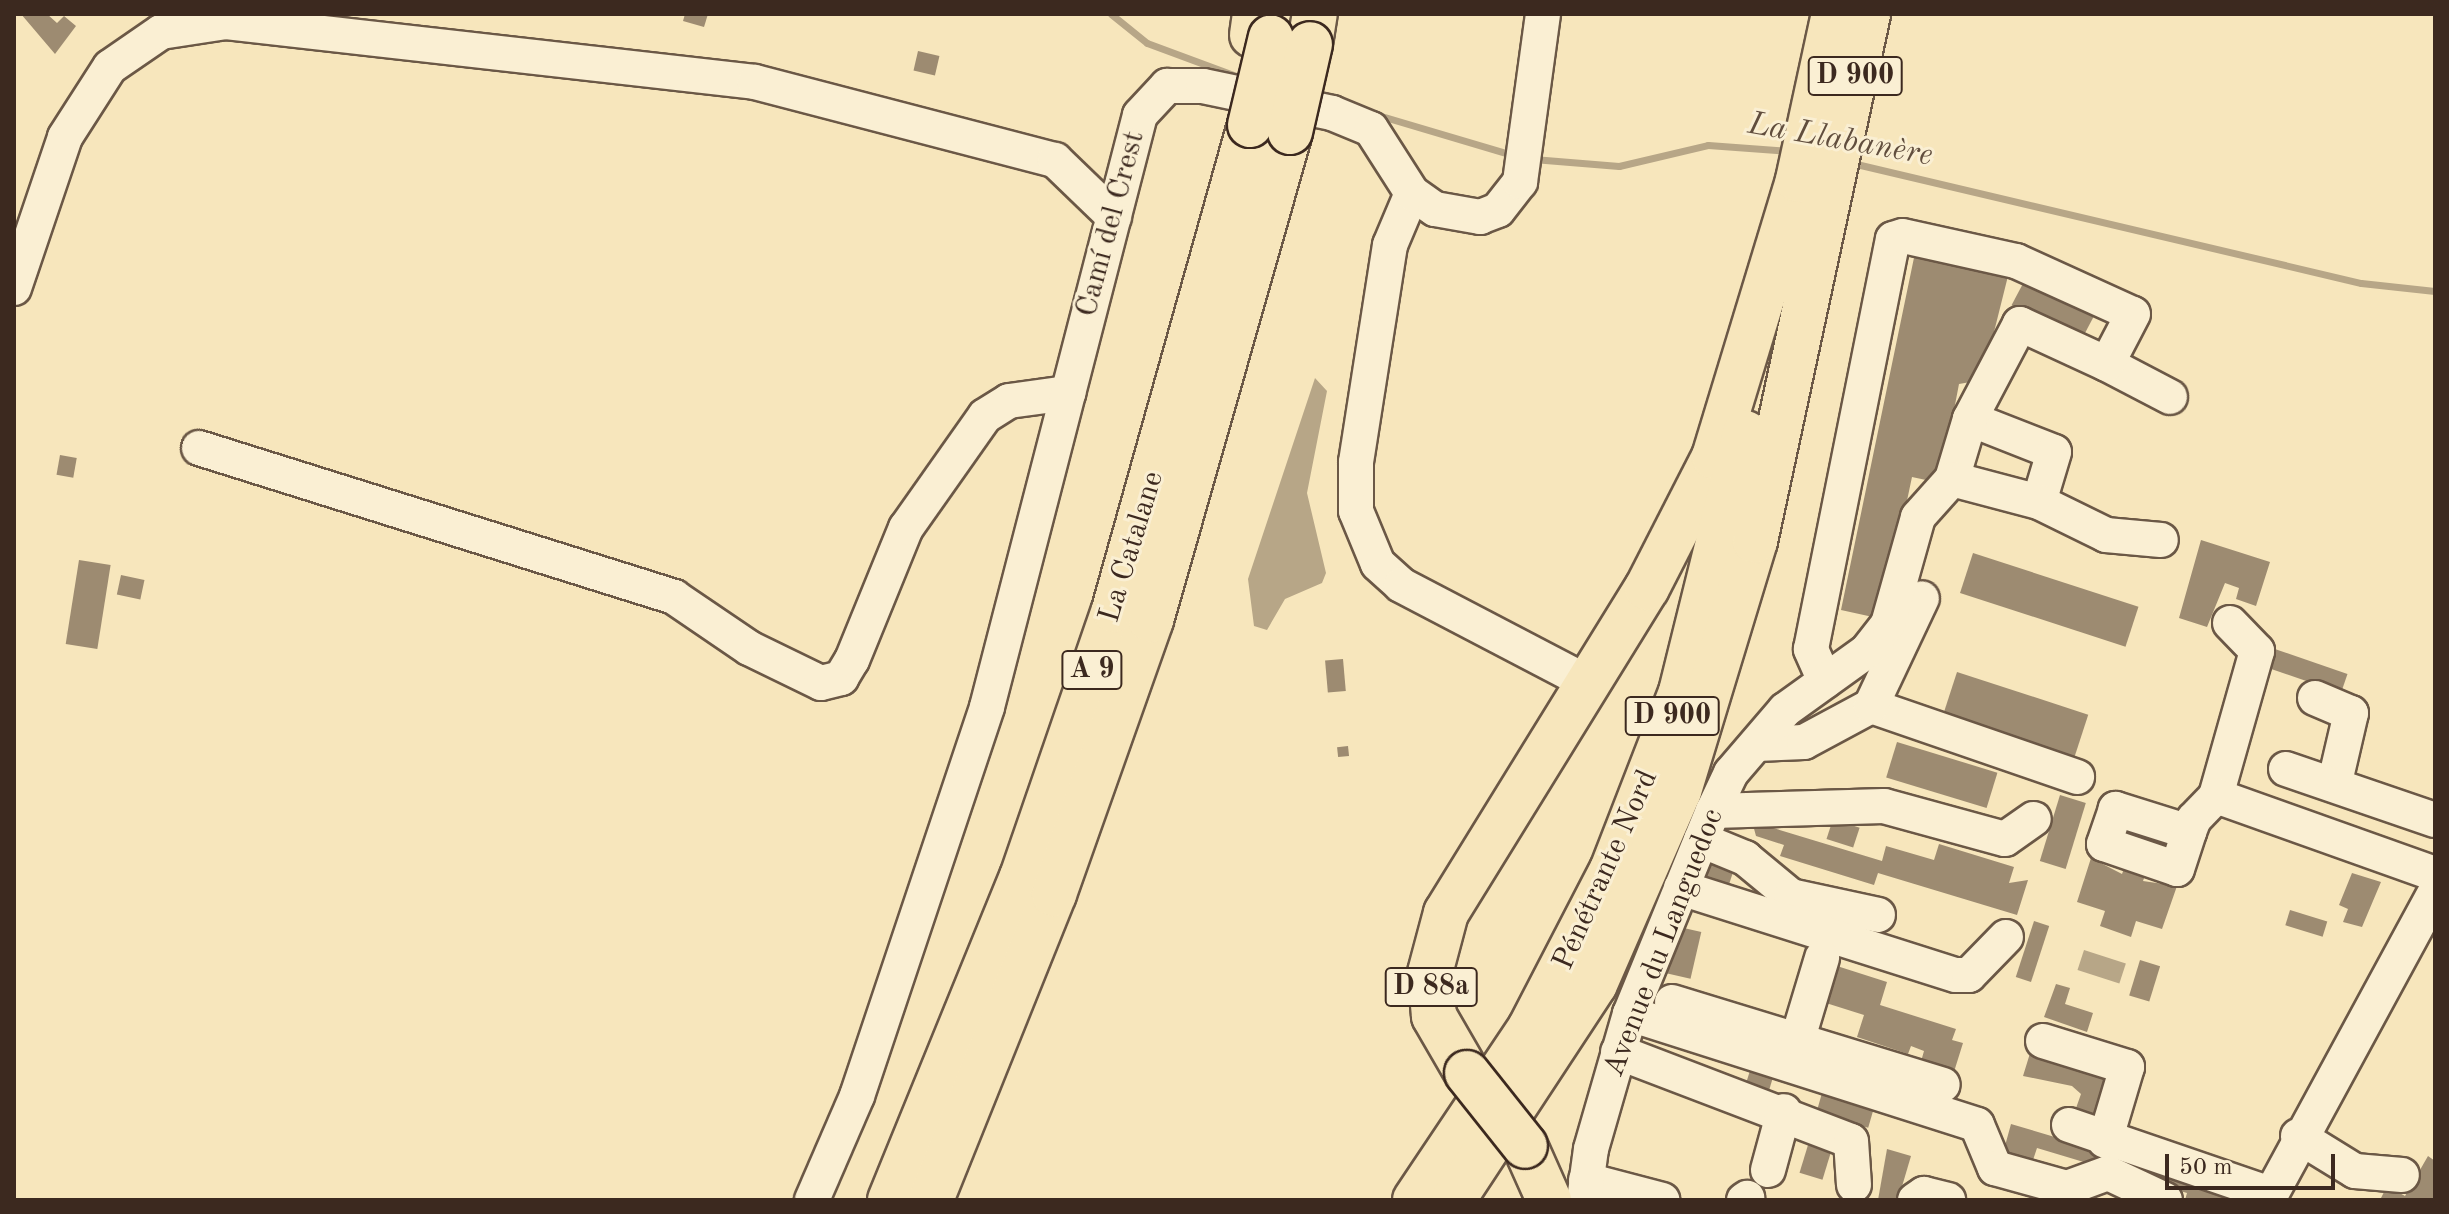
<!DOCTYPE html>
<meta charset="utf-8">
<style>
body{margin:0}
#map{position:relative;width:2449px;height:1214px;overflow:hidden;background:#f7e6bc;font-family:"Old Standard TT",serif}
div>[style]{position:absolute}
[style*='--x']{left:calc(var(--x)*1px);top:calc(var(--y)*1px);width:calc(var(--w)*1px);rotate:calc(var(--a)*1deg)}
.water>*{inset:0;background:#b7a687;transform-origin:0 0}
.stream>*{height:7px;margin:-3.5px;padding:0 3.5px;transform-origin:3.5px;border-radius:3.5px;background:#b7a687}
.building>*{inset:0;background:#9d8b71;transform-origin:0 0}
.roads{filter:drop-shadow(2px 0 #6b5846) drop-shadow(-2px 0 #6b5846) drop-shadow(0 2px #6b5846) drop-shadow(0 -2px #6b5846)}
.minor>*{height:34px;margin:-17px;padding:0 17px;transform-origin:17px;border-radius:17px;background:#faefd3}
.highway>*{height:44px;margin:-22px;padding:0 22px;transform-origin:22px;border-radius:22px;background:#f7e6bc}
.bridges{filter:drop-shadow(2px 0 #3c291f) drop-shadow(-2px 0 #3c291f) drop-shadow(0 2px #3c291f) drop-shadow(0 -2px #3c291f)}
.highway-bridge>*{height:44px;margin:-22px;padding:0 22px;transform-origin:22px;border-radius:22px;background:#f7e6bc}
span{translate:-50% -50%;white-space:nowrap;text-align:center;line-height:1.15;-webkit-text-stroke:6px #faefd3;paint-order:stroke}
.shield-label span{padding:2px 6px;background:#faefd3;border:2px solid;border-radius:6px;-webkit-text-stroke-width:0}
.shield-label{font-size:28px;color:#3c291f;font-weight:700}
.street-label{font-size:30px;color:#3c291f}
.water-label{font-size:32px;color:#614e3e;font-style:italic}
.frame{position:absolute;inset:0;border:16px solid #3c291f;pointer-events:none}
.scale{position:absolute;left:2165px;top:1154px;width:170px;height:36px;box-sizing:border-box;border:4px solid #3c291f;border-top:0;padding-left:10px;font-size:24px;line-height:28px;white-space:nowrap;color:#3c291f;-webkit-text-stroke:6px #faefd3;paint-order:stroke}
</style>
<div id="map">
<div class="water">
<div style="clip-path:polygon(1315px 378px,1327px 391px,1307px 493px,1326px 573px,1322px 583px,1285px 599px,1267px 630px,1254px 626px,1248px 579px)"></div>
<div style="left:2084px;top:950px;width:44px;height:21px;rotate:18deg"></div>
</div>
<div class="stream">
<div style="--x:1111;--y:14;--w:46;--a:38.9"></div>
<div style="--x:1147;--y:43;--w:95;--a:20.3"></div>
<div style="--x:1371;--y:113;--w:148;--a:16.5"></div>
<div style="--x:1533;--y:159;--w:86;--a:4.7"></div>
<div style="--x:1619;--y:166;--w:91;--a:-13.3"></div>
<div style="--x:1708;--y:145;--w:81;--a:4.2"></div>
<div style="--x:1852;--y:163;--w:523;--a:13.27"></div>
<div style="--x:2361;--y:283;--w:74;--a:6.2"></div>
</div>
<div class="building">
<div style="clip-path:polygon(21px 14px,47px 14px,57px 23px,64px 16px,76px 26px,55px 54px)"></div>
<div style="clip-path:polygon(685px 14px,708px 14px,704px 27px,683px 21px)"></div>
<div style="left:918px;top:51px;width:22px;height:20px;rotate:13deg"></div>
<div style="clip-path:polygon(1916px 248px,2010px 268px,1982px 380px,1959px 384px,1940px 483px,1912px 477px,1882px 619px,1841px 610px)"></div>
<div style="left:2027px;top:276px;width:78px;height:33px;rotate:28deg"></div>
<div style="left:60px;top:455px;width:17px;height:20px;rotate:10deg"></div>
<div style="clip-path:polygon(2201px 540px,2270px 562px,2256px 606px,2236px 599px,2239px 588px,2225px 583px,2207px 627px,2179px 618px)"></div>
<div style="left:1973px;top:553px;width:174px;height:42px;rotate:18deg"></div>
<div style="left:79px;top:560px;width:32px;height:85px;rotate:9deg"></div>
<div style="left:121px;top:575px;width:24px;height:20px;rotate:12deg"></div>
<div style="left:2269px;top:647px;width:83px;height:20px;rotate:19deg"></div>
<div style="left:1343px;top:659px;width:32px;height:18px;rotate:85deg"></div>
<div style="left:1957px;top:672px;width:138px;height:52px;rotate:18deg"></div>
<div style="left:1897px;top:742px;width:105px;height:37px;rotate:17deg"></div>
<div style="left:1348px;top:746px;width:10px;height:11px;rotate:84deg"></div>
<div style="left:2060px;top:795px;width:27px;height:69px;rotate:17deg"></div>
<div style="left:1833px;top:819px;width:28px;height:21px;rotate:18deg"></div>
<div style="clip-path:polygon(1760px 824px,1882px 861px,1886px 846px,1934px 860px,1939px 844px,2014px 867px,2009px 883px,2028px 880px,2017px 915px,1878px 873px,1874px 885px,1780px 856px,1784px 845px,1756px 836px,1753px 825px)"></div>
<div style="clip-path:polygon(2091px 858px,2122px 874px,2126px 863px,2147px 870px,2143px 881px,2177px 886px,2162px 929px,2136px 921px,2131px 937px,2100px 926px,2105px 911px,2077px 902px)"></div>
<div style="left:1710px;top:862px;width:25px;height:26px;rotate:18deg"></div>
<div style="clip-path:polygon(2352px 873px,2381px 882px,2362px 927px,2343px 922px,2348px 909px,2339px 905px)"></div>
<div style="left:2290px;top:910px;width:39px;height:16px;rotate:17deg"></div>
<div style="left:2034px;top:921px;width:16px;height:59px;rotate:18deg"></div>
<div style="left:1675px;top:926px;width:27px;height:48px;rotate:13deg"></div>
<div style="left:2140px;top:960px;width:21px;height:37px;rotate:17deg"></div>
<div style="clip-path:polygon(1837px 966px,1887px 982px,1880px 1005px,1956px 1029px,1952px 1040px,1963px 1043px,1953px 1075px,1920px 1065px,1924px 1051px,1911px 1046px,1908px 1054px,1857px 1037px,1864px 1015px,1826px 1003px)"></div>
<div style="clip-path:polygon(2056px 984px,2070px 988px,2065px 1004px,2093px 1013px,2087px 1032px,2044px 1017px)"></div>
<div style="clip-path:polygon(2031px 1050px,2117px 1074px,2103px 1119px,2075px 1111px,2081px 1094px,2072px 1086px,2023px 1076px)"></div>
<div style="left:1752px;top:1064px;width:24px;height:21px;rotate:17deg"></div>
<div style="left:1824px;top:1086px;width:54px;height:28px;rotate:16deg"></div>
<div style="clip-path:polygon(2011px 1124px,2243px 1193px,2241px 1200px,2185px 1200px,2187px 1193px,2037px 1148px,2029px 1172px,2000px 1164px)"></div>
<div style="left:1808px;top:1145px;width:24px;height:29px;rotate:17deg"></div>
<div style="clip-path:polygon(1887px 1149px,1911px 1156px,1898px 1200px,1878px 1200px)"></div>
<div style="clip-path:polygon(2428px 1156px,2435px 1161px,2433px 1200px,2380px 1200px,2387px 1186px,2405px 1196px)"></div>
</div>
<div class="roads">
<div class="minor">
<div style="--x:1412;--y:193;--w:56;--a:112.9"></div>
<div style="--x:1390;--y:245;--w:220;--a:98.9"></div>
<div style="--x:1356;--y:462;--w:49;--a:90"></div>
<div style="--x:1356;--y:511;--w:57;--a:67.5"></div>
<div style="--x:1378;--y:564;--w:31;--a:42"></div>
<div style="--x:1401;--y:585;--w:190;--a:27.6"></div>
<div style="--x:14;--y:288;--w:159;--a:-71.3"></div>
<div style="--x:65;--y:137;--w:83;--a:-57.3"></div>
<div style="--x:110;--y:67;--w:62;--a:-34.5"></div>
<div style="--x:161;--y:32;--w:66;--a:-8.7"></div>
<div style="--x:226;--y:22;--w:532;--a:6.47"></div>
<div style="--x:755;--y:82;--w:310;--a:14.6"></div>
<div style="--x:1055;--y:160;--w:82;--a:44"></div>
<div style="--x:2107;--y:364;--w:71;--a:27.6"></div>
<div style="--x:1970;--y:419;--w:90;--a:21.4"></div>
<div style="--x:2054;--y:452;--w:52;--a:106.7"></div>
<div style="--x:199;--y:448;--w:498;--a:17.4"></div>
<div style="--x:674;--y:597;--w:91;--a:34.2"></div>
<div style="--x:749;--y:648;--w:80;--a:25.9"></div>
<div style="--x:821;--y:683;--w:21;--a:-14"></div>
<div style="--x:841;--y:678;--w:21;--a:-59"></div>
<div style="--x:852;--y:660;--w:143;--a:-67.8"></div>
<div style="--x:906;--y:528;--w:137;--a:-54.8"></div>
<div style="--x:985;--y:416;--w:28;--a:-32"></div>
<div style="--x:1009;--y:401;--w:60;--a:-7.7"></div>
<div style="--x:2230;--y:623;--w:39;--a:46"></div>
<div style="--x:2257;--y:651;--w:151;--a:105.8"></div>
<div style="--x:2216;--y:796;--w:232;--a:19.6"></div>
<div style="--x:1825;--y:681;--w:35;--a:-114"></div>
<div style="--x:1811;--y:649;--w:418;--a:-78.7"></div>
<div style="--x:1893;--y:239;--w:10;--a:-17"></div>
<div style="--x:1903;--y:236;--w:116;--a:12.5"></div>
<div style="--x:2016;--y:261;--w:128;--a:24.4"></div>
<div style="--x:2133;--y:314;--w:56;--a:117.5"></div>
<div style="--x:2107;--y:364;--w:96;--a:-155.3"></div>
<div style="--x:2020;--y:324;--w:107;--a:117.8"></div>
<div style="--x:1970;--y:419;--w:63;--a:106.7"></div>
<div style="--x:2315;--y:698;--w:39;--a:23"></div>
<div style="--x:2351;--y:713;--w:71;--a:103.1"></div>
<div style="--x:1871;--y:706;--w:218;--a:19"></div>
<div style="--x:1757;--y:744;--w:47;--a:-2.4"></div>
<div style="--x:1804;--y:742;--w:76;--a:-28.2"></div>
<div style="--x:1871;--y:706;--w:119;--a:-64.7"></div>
<div style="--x:2286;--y:769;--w:157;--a:18.9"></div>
<div style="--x:1713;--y:811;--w:171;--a:-1.7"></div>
<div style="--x:1884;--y:806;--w:125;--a:15.3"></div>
<div style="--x:2005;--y:839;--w:35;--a:-35"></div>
<div style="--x:2189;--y:832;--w:77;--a:-162.5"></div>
<div style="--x:2116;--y:809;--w:37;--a:109"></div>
<div style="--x:2104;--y:844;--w:77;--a:18.9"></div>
<div style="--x:2177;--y:869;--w:39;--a:-72"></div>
<div style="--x:2189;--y:832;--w:14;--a:-69"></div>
<div style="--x:2194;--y:819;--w:32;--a:-46"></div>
<div style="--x:1701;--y:840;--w:48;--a:22.2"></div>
<div style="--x:1745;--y:858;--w:60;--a:39.6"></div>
<div style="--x:1791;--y:896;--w:89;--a:12.3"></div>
<div style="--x:1681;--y:888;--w:288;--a:17.6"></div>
<div style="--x:1956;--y:975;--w:13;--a:0"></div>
<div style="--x:1969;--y:975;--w:53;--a:-45.8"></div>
<div style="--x:1672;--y:1002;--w:283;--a:17"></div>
<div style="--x:1630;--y:1014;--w:364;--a:17.7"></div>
<div style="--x:1977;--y:1125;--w:47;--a:67.3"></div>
<div style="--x:1995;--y:1168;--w:75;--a:15.5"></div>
<div style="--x:2067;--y:1188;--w:44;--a:-20.1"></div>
<div style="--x:2108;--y:1173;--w:63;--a:25.3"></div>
<div style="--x:1798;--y:1038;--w:84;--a:-73.3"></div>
<div style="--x:2043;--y:1041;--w:88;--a:17.2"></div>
<div style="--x:2127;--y:1067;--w:77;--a:106.6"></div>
<div style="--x:1618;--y:1052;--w:249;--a:20.9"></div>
<div style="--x:1851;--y:1141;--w:44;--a:86.1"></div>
<div style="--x:2069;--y:1125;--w:213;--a:18.9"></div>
<div style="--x:2298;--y:1136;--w:67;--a:31.6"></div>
<div style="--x:2355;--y:1171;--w:47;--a:4.9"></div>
<div style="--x:1768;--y:1170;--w:61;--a:-74.8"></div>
<div style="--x:1586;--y:1180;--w:79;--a:14.7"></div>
<div style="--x:812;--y:1200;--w:113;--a:-66.6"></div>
<div style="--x:857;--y:1096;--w:410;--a:-71.5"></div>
<div style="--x:987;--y:707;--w:611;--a:-75.51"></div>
<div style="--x:1140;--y:115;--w:40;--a:-47"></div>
<div style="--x:1167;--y:86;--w:36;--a:0"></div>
<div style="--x:1203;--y:86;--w:132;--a:11.8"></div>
<div style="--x:1332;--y:113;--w:42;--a:22.3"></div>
<div style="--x:1371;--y:129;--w:76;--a:57.4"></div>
<div style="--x:1412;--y:193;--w:28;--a:35"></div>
<div style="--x:1435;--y:209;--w:46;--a:10.1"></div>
<div style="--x:1480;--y:217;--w:19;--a:-21"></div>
<div style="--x:1498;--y:210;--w:36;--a:-52"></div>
<div style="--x:1520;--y:182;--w:170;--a:-82.2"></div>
<div style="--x:1584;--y:1200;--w:51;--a:-82.2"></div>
<div style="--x:1591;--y:1149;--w:141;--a:-73.9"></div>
<div style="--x:1630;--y:1014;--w:219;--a:-67.8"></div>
<div style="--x:1713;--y:811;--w:42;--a:-64.7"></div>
<div style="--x:1731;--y:773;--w:83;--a:-49.4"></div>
<div style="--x:1785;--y:710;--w:101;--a:-35.7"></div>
<div style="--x:1867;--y:651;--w:34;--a:-52"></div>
<div style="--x:1888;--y:624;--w:111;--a:-74.3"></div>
<div style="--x:1918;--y:517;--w:51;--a:-48.2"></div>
<div style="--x:1952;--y:479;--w:90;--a:14.8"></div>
<div style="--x:2039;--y:502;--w:75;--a:26.2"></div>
<div style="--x:2106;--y:535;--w:55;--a:5.2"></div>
<div style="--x:1744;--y:1200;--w:4;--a:-34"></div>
<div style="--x:1915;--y:1200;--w:11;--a:-34"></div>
<div style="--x:1924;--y:1194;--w:25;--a:14"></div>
<div style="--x:2268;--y:1200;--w:350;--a:-61.5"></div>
</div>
<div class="highway">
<div style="--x:1252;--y:35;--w:21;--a:-82"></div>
<div style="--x:1310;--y:44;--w:30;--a:-81"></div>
<div style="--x:1467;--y:1073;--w:66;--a:-120.1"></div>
<div style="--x:1434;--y:1016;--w:43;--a:-95.3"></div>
<div style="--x:1430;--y:973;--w:62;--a:-75.1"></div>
<div style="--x:1446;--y:913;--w:382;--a:-58.3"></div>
<div style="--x:1647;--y:588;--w:147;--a:-62.9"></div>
<div style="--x:1714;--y:457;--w:289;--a:-73.1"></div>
<div style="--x:1798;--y:180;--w:170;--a:-77.8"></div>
<div style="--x:1525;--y:1146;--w:59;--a:66"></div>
<div style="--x:890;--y:1200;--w:349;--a:-67.8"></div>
<div style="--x:1022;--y:877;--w:282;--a:-71"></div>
<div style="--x:1114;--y:610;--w:504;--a:-74.34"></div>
<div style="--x:931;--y:1200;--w:330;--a:-68.1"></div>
<div style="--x:1054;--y:894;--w:291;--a:-70.5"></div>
<div style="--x:1151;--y:620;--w:507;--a:-74.1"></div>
<div style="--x:1415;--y:1200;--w:207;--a:-56.2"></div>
<div style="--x:1530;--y:1028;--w:178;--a:-62.6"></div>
<div style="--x:1612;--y:870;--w:191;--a:-68.8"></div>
<div style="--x:1681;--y:692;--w:267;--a:-76.1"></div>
<div style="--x:1453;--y:1200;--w:258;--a:-56.7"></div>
<div style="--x:1595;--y:984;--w:210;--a:-66.5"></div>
<div style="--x:1679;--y:791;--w:261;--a:-73.1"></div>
<div style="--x:1755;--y:541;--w:539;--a:-77.9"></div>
</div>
</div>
<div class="bridges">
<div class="highway-bridge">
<div style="--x:1250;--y:125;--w:90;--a:-76.6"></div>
<div style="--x:1290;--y:132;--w:90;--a:-77.2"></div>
<div style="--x:1467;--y:1073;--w:93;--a:51.5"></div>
</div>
</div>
<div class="shield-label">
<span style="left:1855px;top:76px">D 900</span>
<span style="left:1092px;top:670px">A 9</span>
<span style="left:1672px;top:716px">D 900</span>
<span style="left:1431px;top:987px">D 88a</span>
</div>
<div class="street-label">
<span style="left:1111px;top:224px;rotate:-75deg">Camí del Crest</span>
<span style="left:1132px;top:547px;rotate:-73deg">La Catalane</span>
<span style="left:1606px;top:870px;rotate:-66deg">Pénétrante Nord</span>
<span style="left:1664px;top:943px;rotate:-69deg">Avenue du Languedoc</span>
</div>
<div class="water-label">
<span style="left:1840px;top:141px;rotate:10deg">La Llabanère</span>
</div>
<div class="frame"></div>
<div class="scale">50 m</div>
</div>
